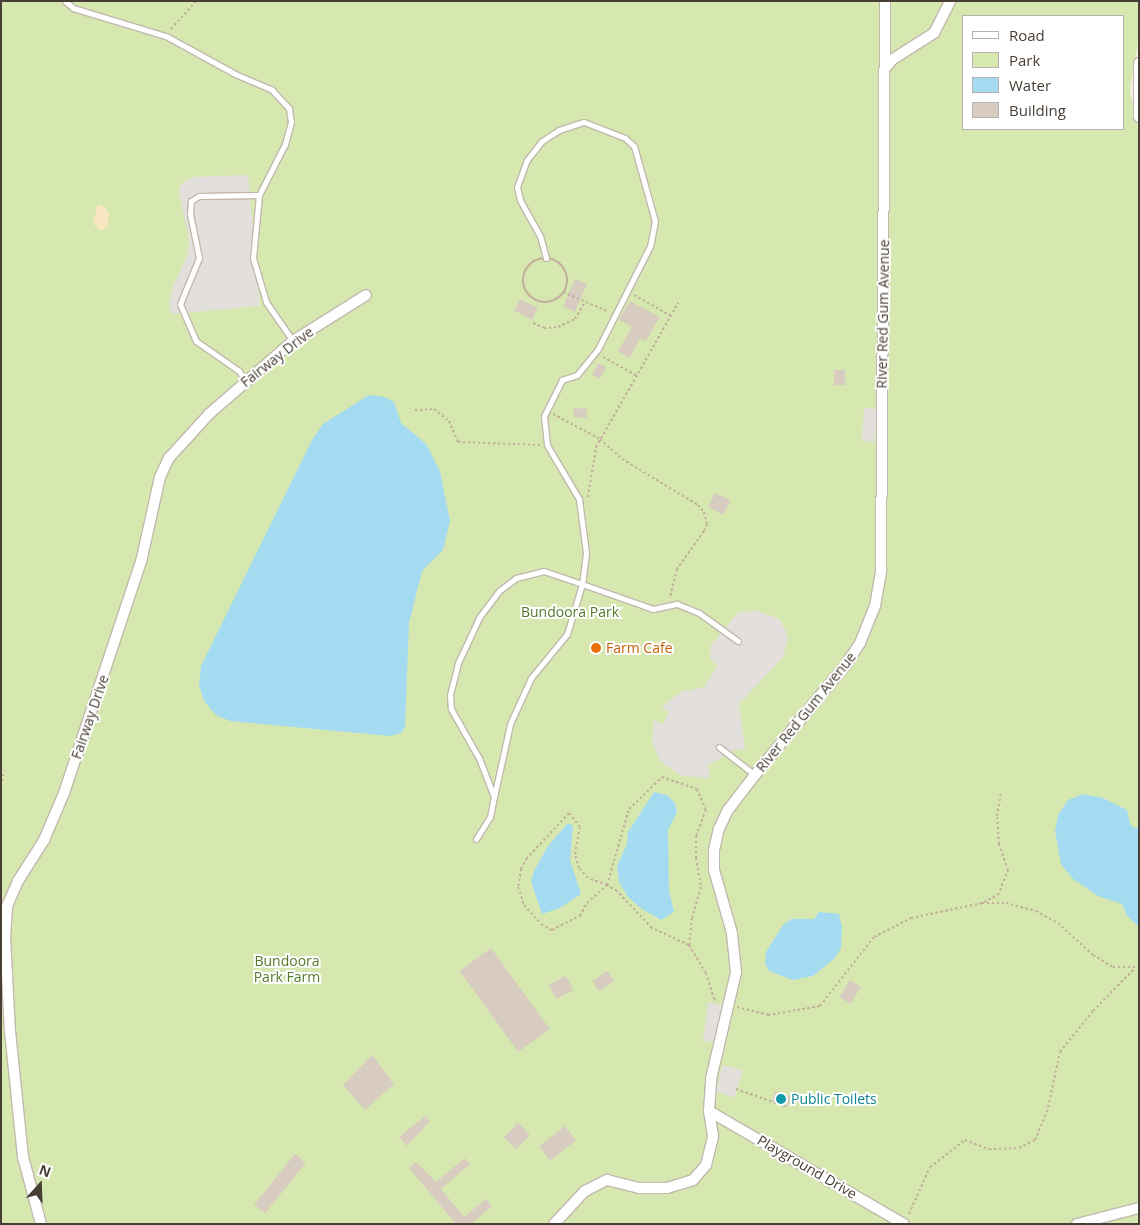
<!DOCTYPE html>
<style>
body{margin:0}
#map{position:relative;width:1140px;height:1225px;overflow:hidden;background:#f4eee7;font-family:"Open Sans",sans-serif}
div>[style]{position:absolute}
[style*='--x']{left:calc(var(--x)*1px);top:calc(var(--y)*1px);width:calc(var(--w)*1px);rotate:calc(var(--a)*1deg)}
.green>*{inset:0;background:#d6e8b0}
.sand>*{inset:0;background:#f8e6c3}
.parking>*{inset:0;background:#e2dfdc;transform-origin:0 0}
.water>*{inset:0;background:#a4dbf0}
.building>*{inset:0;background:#d8cbc0;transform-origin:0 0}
.path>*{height:2px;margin-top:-1px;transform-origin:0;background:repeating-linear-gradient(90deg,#c1af9b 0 2.5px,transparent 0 5px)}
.path>.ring{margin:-1px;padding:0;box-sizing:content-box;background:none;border:2px solid #c1af9b;border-radius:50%}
.roads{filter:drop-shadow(1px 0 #c2b8ad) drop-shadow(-1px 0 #c2b8ad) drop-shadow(0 1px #c2b8ad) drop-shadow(0 -1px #c2b8ad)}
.lane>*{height:5px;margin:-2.5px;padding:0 2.5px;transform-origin:2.5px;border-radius:2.5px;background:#fff}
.street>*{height:10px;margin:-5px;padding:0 5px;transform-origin:5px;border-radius:5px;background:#fff}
.dots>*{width:14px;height:14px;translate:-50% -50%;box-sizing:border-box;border:2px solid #fff;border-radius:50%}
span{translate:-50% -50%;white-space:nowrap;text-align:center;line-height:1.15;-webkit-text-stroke:4px #fff;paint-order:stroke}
.street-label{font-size:14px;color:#473e36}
.park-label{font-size:14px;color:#527929}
.food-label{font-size:14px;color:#c56008}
.left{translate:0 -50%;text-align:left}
.culture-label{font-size:14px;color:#0d838f}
.frame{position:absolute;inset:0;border:2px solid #473e36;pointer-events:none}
.legend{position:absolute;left:962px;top:15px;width:162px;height:115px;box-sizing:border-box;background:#fff;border:1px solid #b5b2af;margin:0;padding:6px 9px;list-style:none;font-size:15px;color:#473e36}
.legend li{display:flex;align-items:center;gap:10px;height:25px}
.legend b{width:25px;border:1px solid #b5b2af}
.north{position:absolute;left:15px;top:1160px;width:50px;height:50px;-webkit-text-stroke:4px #fff;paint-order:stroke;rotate:20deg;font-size:14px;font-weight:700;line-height:20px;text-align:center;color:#473e36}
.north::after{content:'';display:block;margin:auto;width:18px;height:22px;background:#473e36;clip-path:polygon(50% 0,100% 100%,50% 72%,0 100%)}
</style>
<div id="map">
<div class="green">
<div style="clip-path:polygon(evenodd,1px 1px,1139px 1px,1139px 38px,1130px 90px,1139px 133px,1139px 1224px,1px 1224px,1px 1px,964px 16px,1124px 16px,1124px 129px,964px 129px,964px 16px)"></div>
</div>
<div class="sand">
<div style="clip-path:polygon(101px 204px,109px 212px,108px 226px,101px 231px,93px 224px,97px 206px)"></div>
</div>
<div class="parking">
<div style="clip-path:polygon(248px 175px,260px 306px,171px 314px,169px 304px,173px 286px,187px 256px,189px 240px,179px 193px,181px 184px,193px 177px)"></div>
<div style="left:864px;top:408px;width:13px;height:33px;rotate:4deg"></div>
<div style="clip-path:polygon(757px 611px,780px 619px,788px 637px,783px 657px,739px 704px,745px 749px,731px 751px,708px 766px,710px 778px,681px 776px,660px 761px,652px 741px,654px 720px,663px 724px,669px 712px,662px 706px,681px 692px,704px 687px,718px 665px,710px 658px,711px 645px,739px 612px)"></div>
<div style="clip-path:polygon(708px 1002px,724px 1006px,715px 1042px,703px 1041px)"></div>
<div style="left:723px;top:1065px;width:20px;height:28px;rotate:15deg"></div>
</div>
<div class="water">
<div style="clip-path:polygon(369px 395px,385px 397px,394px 402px,401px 423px,426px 444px,440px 471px,450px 521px,443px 550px,422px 571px,409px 623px,405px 727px,401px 733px,390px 736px,230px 721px,216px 715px,204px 701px,199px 685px,201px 666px,312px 440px,323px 424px)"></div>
<div style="clip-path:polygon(654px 792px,667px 795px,675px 803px,677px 812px,668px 830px,669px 891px,674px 912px,661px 920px,642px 909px,628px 897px,619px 882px,617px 866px,627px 844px,628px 832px)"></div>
<div style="clip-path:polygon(1083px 794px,1103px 798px,1127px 810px,1130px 824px,1134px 828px,1139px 827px,1139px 927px,1127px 916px,1122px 904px,1098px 896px,1073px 879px,1061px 864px,1055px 831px,1058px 815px,1068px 800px)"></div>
<div style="clip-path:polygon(568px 823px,573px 826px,570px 860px,581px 894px,560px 908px,542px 914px,531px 882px,534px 871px,548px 846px)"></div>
<div style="clip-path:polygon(819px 912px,839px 914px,842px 927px,841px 948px,835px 958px,813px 976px,793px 980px,769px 971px,765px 964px,766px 952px,783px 925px,791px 919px,814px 919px)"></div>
</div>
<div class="building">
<div style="left:575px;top:279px;width:13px;height:30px;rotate:23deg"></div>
<div style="left:520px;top:299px;width:20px;height:13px;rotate:27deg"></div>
<div style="clip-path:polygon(630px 301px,660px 317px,646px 341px,640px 338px,630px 358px,618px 351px,632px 327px,619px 320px)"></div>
<div style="left:598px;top:363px;width:9px;height:13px;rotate:27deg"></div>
<div style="left:834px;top:370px;width:11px;height:15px"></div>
<div style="left:574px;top:408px;width:13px;height:9px;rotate:4deg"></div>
<div style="left:715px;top:493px;width:17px;height:16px;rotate:25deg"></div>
<div style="left:491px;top:948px;width:100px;height:39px;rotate:54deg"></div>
<div style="left:607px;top:971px;width:12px;height:18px;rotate:55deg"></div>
<div style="left:566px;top:976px;width:16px;height:19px;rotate:63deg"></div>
<div style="left:850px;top:980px;width:13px;height:20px;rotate:32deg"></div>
<div style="clip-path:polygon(372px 1055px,394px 1084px,365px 1110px,343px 1085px)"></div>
<div style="left:775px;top:1091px;width:17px;height:11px;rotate:17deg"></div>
<div style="clip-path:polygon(425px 1116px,430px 1121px,407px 1146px,399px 1137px)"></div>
<div style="left:518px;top:1123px;width:17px;height:20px;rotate:45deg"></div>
<div style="left:565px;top:1126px;width:18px;height:33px;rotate:52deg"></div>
<div style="left:295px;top:1154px;width:14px;height:65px;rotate:39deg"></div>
<div style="clip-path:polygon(465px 1158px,470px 1164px,441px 1189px,464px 1217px,486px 1199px,492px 1206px,471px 1224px,456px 1224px,409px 1168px,416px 1162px,436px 1182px)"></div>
</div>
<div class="path">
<div style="--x:171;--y:29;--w:38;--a:-48"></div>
<div class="ring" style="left:523px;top:258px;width:42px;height:42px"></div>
<div style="--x:563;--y:292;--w:50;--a:23.5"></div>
<div style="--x:634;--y:295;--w:43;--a:29.6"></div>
<div style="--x:533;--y:323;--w:12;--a:24"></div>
<div style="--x:544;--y:328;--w:14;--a:-4"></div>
<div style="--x:558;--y:327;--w:19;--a:-25"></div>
<div style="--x:575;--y:319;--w:20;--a:-60"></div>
<div style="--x:603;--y:357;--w:38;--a:29"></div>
<div style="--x:415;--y:410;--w:19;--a:-3"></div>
<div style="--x:434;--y:409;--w:19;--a:39"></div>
<div style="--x:449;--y:421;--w:23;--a:67"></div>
<div style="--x:458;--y:442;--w:82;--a:2.1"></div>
<div style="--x:553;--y:414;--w:53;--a:28"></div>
<div style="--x:600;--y:439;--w:30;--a:42"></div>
<div style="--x:622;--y:459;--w:89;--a:31.2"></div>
<div style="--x:698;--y:505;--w:9;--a:49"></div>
<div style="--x:704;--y:512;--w:12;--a:76"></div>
<div style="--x:707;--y:524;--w:8;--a:113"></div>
<div style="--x:704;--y:531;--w:47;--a:125.4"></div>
<div style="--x:677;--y:569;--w:29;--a:104"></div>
<div style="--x:588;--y:497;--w:51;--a:-80.9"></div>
<div style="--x:596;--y:447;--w:166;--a:-60.3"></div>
<div style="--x:1;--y:786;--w:16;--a:-79"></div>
<div style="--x:984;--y:902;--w:16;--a:-27"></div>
<div style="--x:998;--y:895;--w:27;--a:-68"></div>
<div style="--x:1008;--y:870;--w:28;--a:-109"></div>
<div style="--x:999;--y:844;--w:28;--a:-94"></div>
<div style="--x:997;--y:816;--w:22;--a:-80"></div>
<div style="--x:689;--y:945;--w:41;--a:-155.3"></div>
<div style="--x:652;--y:928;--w:51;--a:-133.4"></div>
<div style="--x:617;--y:891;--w:12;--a:-149"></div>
<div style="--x:607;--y:885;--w:20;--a:-160"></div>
<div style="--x:588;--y:878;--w:13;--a:-132"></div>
<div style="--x:579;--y:868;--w:15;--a:-106"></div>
<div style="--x:575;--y:854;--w:27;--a:-80"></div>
<div style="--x:580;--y:827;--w:18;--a:-128"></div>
<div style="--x:569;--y:813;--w:62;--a:133"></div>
<div style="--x:527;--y:858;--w:13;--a:119"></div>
<div style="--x:521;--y:869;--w:18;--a:99"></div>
<div style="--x:518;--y:887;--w:19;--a:72"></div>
<div style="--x:524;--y:905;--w:25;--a:48"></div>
<div style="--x:541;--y:924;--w:13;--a:29"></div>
<div style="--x:552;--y:930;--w:31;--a:-27"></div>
<div style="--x:580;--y:916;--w:15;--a:-62"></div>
<div style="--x:587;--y:903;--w:27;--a:-42"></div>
<div style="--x:607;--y:885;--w:79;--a:-73.9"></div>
<div style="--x:629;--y:809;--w:46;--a:-44.1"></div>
<div style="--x:662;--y:777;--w:37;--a:19"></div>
<div style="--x:697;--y:789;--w:23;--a:67"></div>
<div style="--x:706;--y:810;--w:28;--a:111"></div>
<div style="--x:696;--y:836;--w:22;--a:90"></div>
<div style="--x:696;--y:858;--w:29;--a:80"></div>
<div style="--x:701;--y:887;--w:32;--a:106"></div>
<div style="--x:692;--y:918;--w:27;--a:96"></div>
<div style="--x:689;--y:945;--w:33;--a:59"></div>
<div style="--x:706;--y:973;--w:27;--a:73"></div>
<div style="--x:714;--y:999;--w:5;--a:22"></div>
<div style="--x:737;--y:1007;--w:32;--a:14"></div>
<div style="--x:768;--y:1015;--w:53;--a:-9.8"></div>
<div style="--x:820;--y:1006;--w:88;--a:-52"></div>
<div style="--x:874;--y:937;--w:42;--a:-27.2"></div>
<div style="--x:911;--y:918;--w:73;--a:-11.9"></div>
<div style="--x:982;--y:903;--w:24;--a:0"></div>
<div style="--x:1006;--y:903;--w:31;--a:15"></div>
<div style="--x:1036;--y:911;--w:25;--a:29"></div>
<div style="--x:1058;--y:923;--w:47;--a:42.4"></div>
<div style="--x:1093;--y:955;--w:23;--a:31"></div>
<div style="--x:1113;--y:967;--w:26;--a:0"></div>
<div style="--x:736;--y:1089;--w:54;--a:19.4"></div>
<div style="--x:909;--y:1214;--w:51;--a:-65.9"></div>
<div style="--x:930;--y:1167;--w:44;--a:-37.6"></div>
<div style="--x:965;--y:1140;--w:26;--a:21"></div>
<div style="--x:989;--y:1149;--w:30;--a:-2"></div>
<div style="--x:1019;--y:1148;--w:18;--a:-27"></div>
<div style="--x:1035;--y:1140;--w:30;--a:-67"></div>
<div style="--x:1047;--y:1112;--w:61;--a:-77.8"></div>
<div style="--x:1060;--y:1052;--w:53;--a:-51.2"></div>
<div style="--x:1093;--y:1011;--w:59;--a:-45.7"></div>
</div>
<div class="roads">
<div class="lane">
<div style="--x:65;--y:1;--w:11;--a:41"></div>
<div style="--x:73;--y:8;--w:97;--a:16.8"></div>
<div style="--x:166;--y:36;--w:79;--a:28.8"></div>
<div style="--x:235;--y:74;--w:39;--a:23"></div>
<div style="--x:271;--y:89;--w:26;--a:47"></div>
<div style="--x:289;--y:108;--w:14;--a:82"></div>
<div style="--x:291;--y:122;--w:23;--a:105"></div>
<div style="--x:285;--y:144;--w:57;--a:117"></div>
<div style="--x:259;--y:195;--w:63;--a:95.4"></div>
<div style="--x:253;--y:258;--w:46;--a:73.5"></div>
<div style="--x:266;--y:302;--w:47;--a:55.3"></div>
<div style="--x:546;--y:258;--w:23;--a:-105"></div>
<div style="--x:540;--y:236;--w:41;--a:-119.1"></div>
<div style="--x:520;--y:200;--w:13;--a:-103"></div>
<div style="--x:517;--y:187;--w:29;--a:-70"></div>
<div style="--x:527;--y:160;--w:24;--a:-52"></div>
<div style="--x:542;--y:141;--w:20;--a:-33"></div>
<div style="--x:559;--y:130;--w:26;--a:-18"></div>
<div style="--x:584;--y:122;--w:44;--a:21.3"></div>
<div style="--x:625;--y:138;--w:12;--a:42"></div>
<div style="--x:634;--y:146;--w:78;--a:74.4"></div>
<div style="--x:655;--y:221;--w:25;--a:101"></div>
<div style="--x:650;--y:246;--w:115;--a:116.8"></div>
<div style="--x:598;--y:349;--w:33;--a:129"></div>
<div style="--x:577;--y:375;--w:16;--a:162"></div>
<div style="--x:562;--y:380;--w:40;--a:116.6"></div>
<div style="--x:544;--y:416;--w:29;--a:84"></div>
<div style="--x:547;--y:445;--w:63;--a:59.3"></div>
<div style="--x:579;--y:499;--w:54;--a:82.6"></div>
<div style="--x:586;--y:553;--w:31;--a:97"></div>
<div style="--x:582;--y:584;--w:75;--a:19.4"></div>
<div style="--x:653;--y:609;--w:25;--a:-12"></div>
<div style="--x:677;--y:604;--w:24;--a:22"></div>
<div style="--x:699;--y:613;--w:48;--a:35.7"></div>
<div style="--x:245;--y:381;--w:12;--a:-121"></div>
<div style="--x:239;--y:371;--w:52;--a:-145.1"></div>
<div style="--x:196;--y:341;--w:40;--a:-113.4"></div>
<div style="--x:180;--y:304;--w:50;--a:-67.6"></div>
<div style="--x:199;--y:258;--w:45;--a:-101.6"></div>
<div style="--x:190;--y:214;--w:13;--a:-86"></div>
<div style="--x:191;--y:201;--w:9;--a:-32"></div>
<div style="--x:199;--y:196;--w:60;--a:-1"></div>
<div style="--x:719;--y:747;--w:46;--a:37.9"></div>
<div style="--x:476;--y:839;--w:26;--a:-58"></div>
<div style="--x:490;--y:817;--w:20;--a:-79"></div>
<div style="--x:494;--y:797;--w:75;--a:-77.6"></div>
<div style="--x:510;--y:724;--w:51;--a:-65.5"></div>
<div style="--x:531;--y:678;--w:57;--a:-50.7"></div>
<div style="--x:567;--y:634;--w:52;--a:-73.3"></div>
<div style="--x:582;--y:584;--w:40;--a:-161.1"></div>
<div style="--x:544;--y:571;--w:29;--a:166"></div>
<div style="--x:516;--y:578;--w:21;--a:143"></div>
<div style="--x:499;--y:591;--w:34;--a:127"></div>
<div style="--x:479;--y:618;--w:50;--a:115"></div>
<div style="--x:458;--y:663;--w:33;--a:104"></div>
<div style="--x:450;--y:695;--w:14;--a:86"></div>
<div style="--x:451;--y:709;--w:56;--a:60.3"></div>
<div style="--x:479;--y:758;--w:42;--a:69"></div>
</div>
<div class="street">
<div style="--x:1139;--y:63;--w:54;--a:90"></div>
<div style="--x:886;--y:67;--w:11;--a:-49"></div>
<div style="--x:893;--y:59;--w:49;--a:-32.4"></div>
<div style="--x:934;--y:33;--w:36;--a:-63"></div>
<div style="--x:709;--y:1111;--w:225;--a:30.1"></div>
<div style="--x:41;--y:1224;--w:69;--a:-105"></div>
<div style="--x:23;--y:1157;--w:126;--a:-95.9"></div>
<div style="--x:10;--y:1032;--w:95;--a:-93"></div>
<div style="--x:5;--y:937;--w:31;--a:-86"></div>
<div style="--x:7;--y:906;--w:27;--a:-66"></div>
<div style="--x:18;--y:881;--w:49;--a:-57.6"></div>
<div style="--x:44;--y:840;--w:51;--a:-66.9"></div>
<div style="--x:64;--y:793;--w:243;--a:-71.6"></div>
<div style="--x:141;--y:562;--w:87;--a:-77.4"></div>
<div style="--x:160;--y:477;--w:21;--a:-65"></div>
<div style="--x:169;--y:458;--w:59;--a:-47.7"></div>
<div style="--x:209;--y:414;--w:111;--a:-41"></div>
<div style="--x:293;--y:341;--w:86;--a:-32.2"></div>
<div style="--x:554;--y:1224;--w:45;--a:-46.8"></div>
<div style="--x:585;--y:1191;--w:25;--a:-27"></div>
<div style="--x:607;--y:1180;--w:33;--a:14"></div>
<div style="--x:639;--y:1188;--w:28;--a:0"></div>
<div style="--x:667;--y:1188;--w:27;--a:-17"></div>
<div style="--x:693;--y:1180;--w:20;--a:-49"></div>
<div style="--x:706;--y:1165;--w:30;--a:-76"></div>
<div style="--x:713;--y:1136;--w:25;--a:-99"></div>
<div style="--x:709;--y:1111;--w:32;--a:-86"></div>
<div style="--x:711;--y:1079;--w:110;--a:-76.8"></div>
<div style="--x:736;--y:972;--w:39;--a:-96"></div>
<div style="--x:732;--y:933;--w:66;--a:-105.9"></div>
<div style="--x:714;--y:870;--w:20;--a:-90"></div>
<div style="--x:714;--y:850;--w:22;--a:-77"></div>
<div style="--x:719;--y:829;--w:21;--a:-65"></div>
<div style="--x:728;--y:810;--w:44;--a:-52.4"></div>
<div style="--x:755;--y:775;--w:145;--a:-50.6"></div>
<div style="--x:847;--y:663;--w:24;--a:-57"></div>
<div style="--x:860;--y:643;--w:40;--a:-68"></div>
<div style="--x:875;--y:606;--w:36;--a:-80"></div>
<div style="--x:881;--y:571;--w:570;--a:-89.6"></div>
<div style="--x:1077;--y:1224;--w:64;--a:-14.5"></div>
</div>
</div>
<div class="dots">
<div style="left:596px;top:648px;background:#e8710a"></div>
<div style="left:781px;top:1099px;background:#0f9aa8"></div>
</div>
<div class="street-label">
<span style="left:883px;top:314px;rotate:-89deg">River Red Gum Avenue</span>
<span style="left:277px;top:357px;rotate:-38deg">Fairway Drive</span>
<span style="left:806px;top:712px;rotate:-51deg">River Red Gum Avenue</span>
<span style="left:90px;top:717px;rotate:-71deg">Fairway Drive</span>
<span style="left:807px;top:1167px;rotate:30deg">Playground Drive</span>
</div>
<div class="park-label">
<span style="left:570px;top:612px">Bundoora Park</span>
<span style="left:287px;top:969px">Bundoora<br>Park Farm</span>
</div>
<div class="food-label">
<span class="left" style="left:606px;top:648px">Farm Cafe</span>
</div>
<div class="culture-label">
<span class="left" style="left:791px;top:1099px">Public Toilets</span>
</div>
<div class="frame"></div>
<ul class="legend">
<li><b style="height:6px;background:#fff"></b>Road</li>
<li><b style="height:14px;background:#d6e8b0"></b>Park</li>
<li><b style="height:14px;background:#a4dbf0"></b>Water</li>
<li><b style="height:14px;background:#d8cbc0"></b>Building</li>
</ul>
<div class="north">N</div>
</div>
